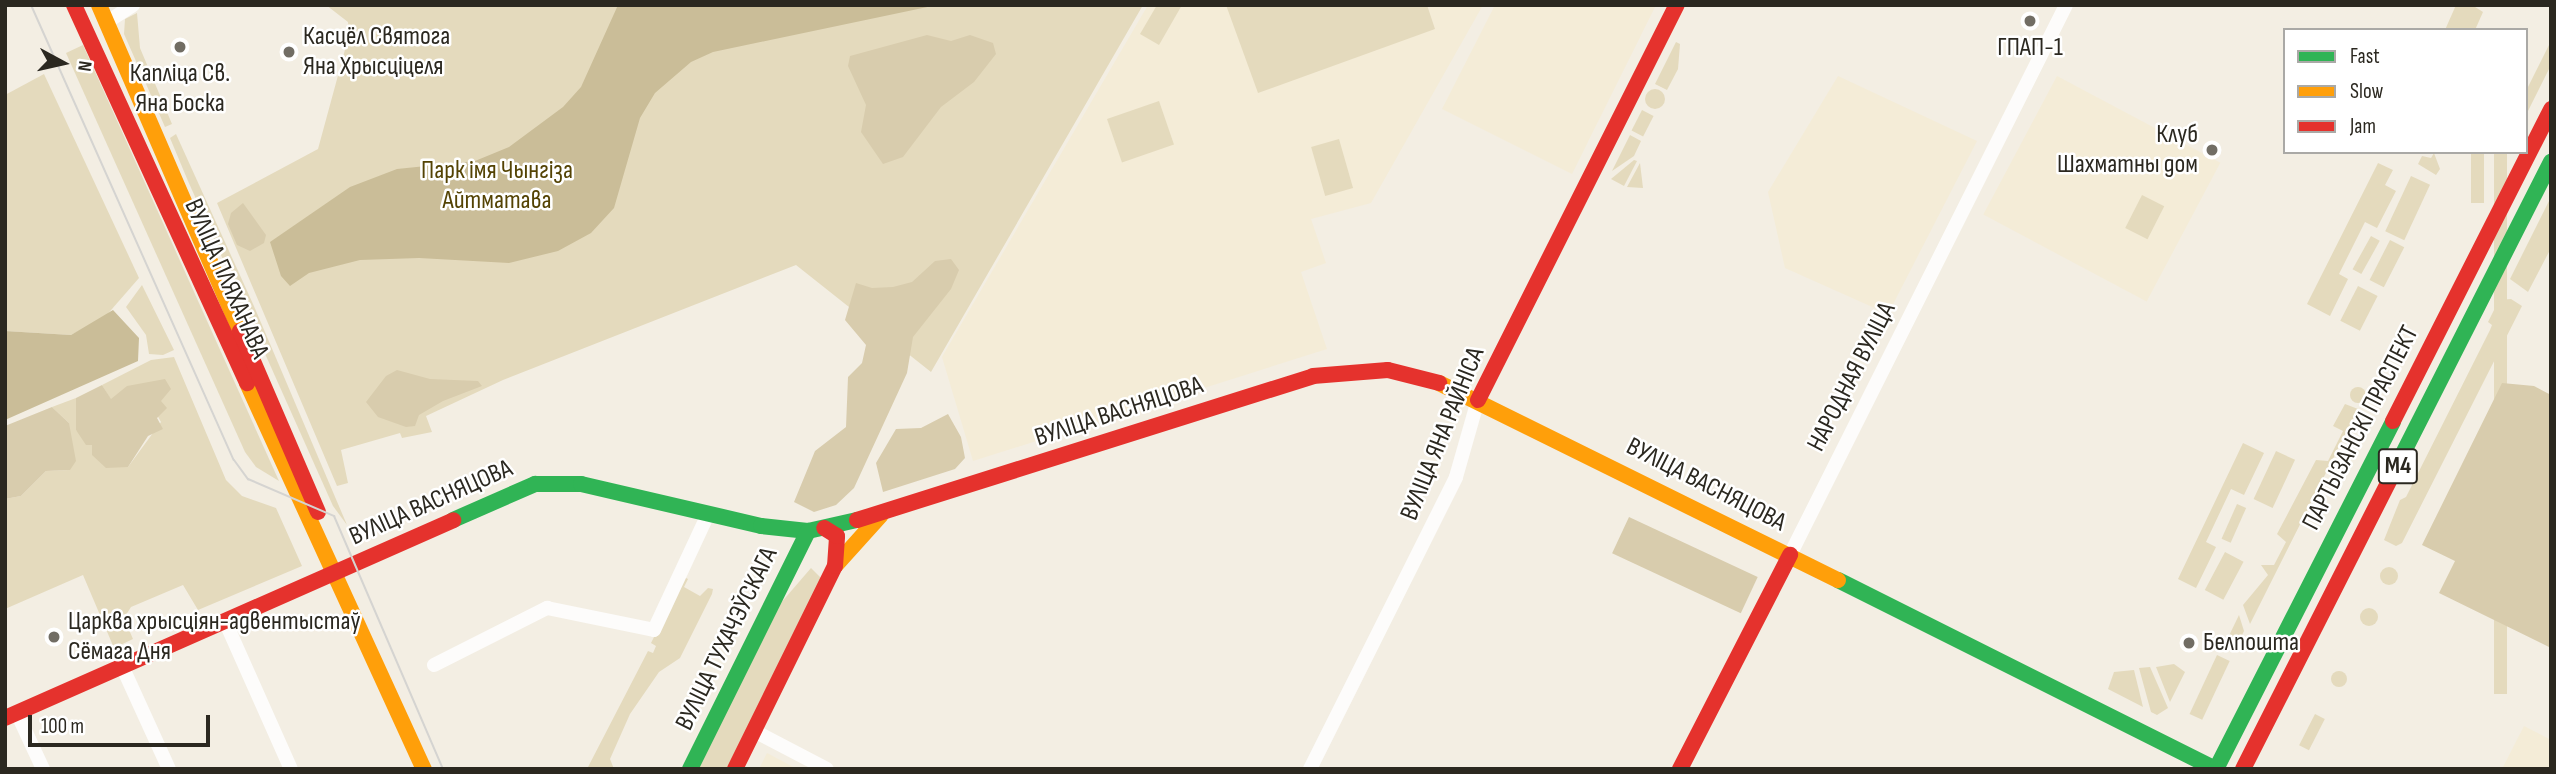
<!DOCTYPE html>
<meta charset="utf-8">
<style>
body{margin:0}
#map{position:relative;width:2556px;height:774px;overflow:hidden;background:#f3eee3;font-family:"Sofia Sans Condensed",sans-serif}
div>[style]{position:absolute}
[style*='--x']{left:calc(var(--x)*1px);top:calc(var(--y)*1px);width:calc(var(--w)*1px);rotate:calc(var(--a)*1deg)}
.built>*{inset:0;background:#f4ecd7;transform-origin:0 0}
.green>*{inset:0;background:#e4dabd;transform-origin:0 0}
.round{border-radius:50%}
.forest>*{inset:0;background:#d8ccad;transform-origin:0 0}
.water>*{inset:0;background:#cabd98}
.street>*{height:14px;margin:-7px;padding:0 7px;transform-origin:7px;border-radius:7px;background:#fdfcfb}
.fast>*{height:16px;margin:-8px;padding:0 8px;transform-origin:8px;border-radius:8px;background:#30b455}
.slow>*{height:16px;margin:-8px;padding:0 8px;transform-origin:8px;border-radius:8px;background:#ff9f0a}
.jam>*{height:16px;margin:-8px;padding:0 8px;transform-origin:8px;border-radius:8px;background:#e5322d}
.tram>*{height:2px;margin:-1px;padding:0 1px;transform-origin:1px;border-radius:1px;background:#d5d4d1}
.dots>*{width:19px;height:19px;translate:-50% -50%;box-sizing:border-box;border:4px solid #fff;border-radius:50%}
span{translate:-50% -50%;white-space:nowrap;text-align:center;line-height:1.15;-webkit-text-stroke:5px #fff;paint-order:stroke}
.shield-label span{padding:2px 5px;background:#fff;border:2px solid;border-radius:5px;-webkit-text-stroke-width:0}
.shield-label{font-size:24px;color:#2b2820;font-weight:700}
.poi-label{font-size:26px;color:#2b2820}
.left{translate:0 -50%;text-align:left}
.right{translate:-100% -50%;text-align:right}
.park-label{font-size:26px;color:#544304}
.street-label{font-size:26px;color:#2b2820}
.frame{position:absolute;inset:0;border:7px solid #2b2820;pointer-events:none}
.legend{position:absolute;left:2283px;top:28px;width:245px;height:126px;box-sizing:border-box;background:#fff;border:2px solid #aaa9a6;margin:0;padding:9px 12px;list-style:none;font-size:21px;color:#2b2820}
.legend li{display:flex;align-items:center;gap:14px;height:35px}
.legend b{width:35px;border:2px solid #aaa9a6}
.north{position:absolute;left:28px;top:28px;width:70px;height:70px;-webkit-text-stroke:5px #fff;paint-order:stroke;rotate:98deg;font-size:19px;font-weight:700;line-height:28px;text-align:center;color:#2b2820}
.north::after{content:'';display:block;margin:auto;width:24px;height:32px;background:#2b2820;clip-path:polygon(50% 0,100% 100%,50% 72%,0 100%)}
.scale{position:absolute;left:28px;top:715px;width:182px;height:32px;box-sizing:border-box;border:4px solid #2b2820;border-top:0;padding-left:9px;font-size:21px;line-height:24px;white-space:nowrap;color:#2b2820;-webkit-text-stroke:5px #fff;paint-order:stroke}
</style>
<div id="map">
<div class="built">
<div style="clip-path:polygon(1148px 5px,1483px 5px,1371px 203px,1311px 219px,1326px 263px,1301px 272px,1327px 349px,973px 461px,942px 357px)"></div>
<div style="clip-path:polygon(1495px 5px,1656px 5px,1572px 174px,1442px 109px)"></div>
<div style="clip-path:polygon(1838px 76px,1977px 141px,1888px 314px,1785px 268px,1768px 192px)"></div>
<div style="left:2057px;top:76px;width:185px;height:157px;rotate:28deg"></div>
<div style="clip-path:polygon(2524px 726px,2551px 740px,2551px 769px,2502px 769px)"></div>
<div style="clip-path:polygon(767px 753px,797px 769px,759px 769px)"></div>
</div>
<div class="green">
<div style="clip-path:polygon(326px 5px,1143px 5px,931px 372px,796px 265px,503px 380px,426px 416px,432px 432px,402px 438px,400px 433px,341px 450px,348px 483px,337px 486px,217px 203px,318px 149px,349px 35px,348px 22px)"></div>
<div style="clip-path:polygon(1157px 5px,1182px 5px,1159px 45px,1140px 34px)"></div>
<div style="clip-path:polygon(1226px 5px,1427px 5px,1435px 29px,1258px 93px)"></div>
<div style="clip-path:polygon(2456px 5px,2472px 5px,2483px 12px,2475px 30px,2445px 30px)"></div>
<div style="clip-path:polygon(137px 13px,140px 48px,172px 124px,165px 127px,124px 34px,125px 19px)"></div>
<div style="clip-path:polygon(2551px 41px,2551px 65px,2526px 115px,2526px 91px)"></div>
<div style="clip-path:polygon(1676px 42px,1680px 44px,1678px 69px,1667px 90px,1655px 84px)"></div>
<div style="clip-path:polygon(83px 45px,279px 481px,256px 467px,245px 452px,66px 53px)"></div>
<div style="clip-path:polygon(44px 74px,139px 278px,105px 317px,71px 335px,5px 331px,5px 95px)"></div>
<div class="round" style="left:1645px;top:89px;width:20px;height:20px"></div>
<div style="left:1159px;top:101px;width:46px;height:55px;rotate:71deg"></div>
<div style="left:1642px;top:110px;width:13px;height:23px;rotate:27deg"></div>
<div style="clip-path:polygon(176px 134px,253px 304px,347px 525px,333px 506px,188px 181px,170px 138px)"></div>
<div style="clip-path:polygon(1630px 135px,1641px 141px,1634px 156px,1612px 171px)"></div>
<div style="left:1339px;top:139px;width:51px;height:29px;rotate:74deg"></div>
<div style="left:2471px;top:152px;width:13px;height:51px"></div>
<div style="left:2494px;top:152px;width:13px;height:542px"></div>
<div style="clip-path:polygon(2434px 153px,2440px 169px,2436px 175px,2418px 164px,2422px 156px,2431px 158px)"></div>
<div style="clip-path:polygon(1634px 160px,1637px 161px,1624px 186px,1611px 179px)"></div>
<div style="clip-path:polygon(1640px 163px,1643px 188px,1627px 187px)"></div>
<div style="clip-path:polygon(2378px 163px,2393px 170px,2385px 185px,2396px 191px,2377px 228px,2365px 222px,2339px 274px,2348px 279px,2330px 316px,2307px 304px)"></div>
<div style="left:2411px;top:176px;width:21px;height:61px;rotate:25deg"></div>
<div style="left:2142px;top:195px;width:25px;height:37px;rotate:27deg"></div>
<div style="clip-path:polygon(2551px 197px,2551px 248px,2528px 292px,2510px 279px)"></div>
<div style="left:2371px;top:236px;width:10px;height:38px;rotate:29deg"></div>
<div style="left:2390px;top:240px;width:16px;height:45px;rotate:27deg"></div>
<div style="clip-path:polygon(142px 285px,174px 350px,163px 355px,149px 354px,146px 335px,126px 307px)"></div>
<div style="left:2358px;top:286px;width:22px;height:39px;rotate:27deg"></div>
<div style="clip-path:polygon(2511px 299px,2522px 306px,2402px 543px,2396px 546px,2384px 540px,2400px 500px,2406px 497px,2490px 330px,2492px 325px,2488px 322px,2499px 300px)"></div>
<div style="clip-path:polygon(174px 357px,226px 480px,242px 496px,276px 508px,302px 566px,198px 610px,183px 585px,131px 607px,124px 618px,133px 639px,114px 648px,83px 575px,5px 609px,5px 499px,21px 496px,46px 471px,70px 470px,69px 423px,52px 407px,76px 398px,76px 430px,128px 467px,161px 422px,157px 415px,111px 400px,102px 385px,151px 360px)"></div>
<div class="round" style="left:2350px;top:387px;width:16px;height:16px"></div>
<div style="clip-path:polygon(2345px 404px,2358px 409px,2250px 624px,2243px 605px,2268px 575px,2261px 565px,2274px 565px,2286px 542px,2277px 534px,2316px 460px,2328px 461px,2343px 431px,2333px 426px)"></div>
<div style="clip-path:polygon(2243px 443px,2264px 453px,2244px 495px,2231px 489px,2206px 542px,2216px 547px,2196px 588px,2178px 579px)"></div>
<div style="left:2276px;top:451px;width:21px;height:53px;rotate:25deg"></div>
<div style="left:2237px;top:504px;width:10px;height:38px;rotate:24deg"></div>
<div style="left:2225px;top:552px;width:21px;height:43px;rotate:28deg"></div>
<div class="round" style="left:2380px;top:567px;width:18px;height:18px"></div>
<div style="clip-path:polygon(811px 568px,821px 578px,727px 769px,697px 769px,780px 604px)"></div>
<div style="clip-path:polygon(684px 577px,688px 579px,684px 587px,700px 596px,708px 588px,713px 589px,712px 594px,680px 658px,659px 672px,630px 714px,610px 759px,614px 769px,587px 769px,648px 651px,653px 653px,656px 646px,651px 643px)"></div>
<div class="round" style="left:2360px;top:608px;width:18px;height:18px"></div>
<div style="clip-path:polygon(2239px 615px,2244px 631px,2234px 652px,2224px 646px)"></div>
<div style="left:2217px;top:655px;width:14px;height:65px;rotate:25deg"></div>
<div style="clip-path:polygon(2174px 664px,2185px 672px,2170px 702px,2156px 667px)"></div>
<div style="clip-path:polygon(2150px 667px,2168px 708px,2157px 715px,2151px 712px,2139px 668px)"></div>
<div style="clip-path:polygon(2134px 670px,2143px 707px,2108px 689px,2114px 672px)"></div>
<div class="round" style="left:2331px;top:671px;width:16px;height:16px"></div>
<div style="left:2315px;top:714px;width:11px;height:35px;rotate:27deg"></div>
</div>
<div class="forest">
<div style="clip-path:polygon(927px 35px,951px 41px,970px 35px,993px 43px,996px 54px,974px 82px,941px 107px,903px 157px,883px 164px,861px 132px,866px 105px,848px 66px,850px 56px)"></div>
<div style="clip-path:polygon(243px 203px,266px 235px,264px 243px,250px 251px,237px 245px,228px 224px,231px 213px)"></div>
<div style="clip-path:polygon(951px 259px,959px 270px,951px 289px,913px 337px,907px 373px,854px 488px,836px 505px,814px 512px,794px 502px,815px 451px,846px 427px,848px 377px,862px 363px,866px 345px,845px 320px,856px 283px,872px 288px,893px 287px,912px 282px,935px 261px)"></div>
<div style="clip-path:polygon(397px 370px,430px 379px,478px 381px,482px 386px,443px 401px,419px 415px,415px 426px,406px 427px,378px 417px,366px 402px,386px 376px)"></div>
<div style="clip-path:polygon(165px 379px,171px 389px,161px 401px,167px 408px,157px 418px,163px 429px,148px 436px,128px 467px,106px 468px,92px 455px,92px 445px,86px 445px,76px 430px,76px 398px,102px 385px,111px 399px,127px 386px)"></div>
<div style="clip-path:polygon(2502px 383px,2534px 386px,2551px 395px,2551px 648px,2439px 593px,2455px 561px,2422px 545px)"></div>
<div style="clip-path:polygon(52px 407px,69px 423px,76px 461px,70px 470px,46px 471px,21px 496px,5px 499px,5px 426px)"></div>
<div style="clip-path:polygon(948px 414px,961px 437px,965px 458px,955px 469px,883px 492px,876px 463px,896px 429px,921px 428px)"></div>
<div style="left:1629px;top:517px;width:142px;height:40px;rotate:25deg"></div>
</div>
<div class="water">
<div style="clip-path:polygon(618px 5px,937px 5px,713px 52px,691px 62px,655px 93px,640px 118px,614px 208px,591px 233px,558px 251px,509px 263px,419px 258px,360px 260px,309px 273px,290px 286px,281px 276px,270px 242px,350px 187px,397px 169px,475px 161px,509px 147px,563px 107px,581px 87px)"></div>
<div style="clip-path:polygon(113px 310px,139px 338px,138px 361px,5px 420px,5px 331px,71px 335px)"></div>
</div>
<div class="street">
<div style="--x:107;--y:22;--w:31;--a:-33"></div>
<div style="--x:1790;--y:555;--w:615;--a:-63.35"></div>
<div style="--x:225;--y:621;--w:162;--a:66"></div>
<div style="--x:434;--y:665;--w:127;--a:-26.8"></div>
<div style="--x:547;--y:608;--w:109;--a:11.6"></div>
<div style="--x:654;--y:630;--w:128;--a:-65"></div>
<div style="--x:122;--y:666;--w:113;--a:65.5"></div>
<div style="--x:17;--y:713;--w:62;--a:65.1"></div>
<div style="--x:754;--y:731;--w:82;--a:27.5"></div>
<div style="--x:1310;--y:769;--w:326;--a:-63.4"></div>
<div style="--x:1456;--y:477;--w:80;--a:-74.1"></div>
</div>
<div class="fast">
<div style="--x:2390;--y:479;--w:356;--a:-63.1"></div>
<div style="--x:453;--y:520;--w:90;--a:-23.7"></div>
<div style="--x:535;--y:484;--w:46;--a:0"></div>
<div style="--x:581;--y:484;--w:185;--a:13.1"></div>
<div style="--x:761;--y:526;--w:47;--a:6.1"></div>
<div style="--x:808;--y:531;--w:50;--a:-12.7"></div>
<div style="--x:1838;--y:580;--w:422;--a:26.6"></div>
<div style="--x:690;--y:769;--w:266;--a:-63.6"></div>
<div style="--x:2216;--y:769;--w:390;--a:-63"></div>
</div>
<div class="slow">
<div style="--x:99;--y:5;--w:355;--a:66.6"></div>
<div style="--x:247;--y:383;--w:425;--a:65.4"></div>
<div style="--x:1439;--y:383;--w:445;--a:26.3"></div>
<div style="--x:836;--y:565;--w:67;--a:-48"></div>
</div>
<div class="jam">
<div style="--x:74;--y:5;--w:416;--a:65.4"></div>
<div style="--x:240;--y:331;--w:197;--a:66.7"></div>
<div style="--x:1478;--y:400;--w:442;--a:-63.3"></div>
<div style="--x:2393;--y:421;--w:350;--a:-63.1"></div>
<div style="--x:857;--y:520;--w:478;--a:-17.5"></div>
<div style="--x:1313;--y:376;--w:75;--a:-4.6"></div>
<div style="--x:1388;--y:370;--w:53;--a:14.3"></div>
<div style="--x:5;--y:718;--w:490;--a:-23.8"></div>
<div style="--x:735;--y:769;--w:226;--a:-63.8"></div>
<div style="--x:835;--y:566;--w:30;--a:-86"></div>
<div style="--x:837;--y:536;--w:15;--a:-148"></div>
<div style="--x:1680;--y:769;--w:241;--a:-62.8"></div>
<div style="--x:2243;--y:769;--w:325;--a:-63.1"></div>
</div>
<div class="tram">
<div style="--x:31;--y:5;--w:498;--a:66"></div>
<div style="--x:234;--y:460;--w:24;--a:54"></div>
<div style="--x:248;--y:479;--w:94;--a:23.3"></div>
<div style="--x:334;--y:516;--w:275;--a:66.7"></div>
</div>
<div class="dots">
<div style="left:2030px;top:21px;background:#716d64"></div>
<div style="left:180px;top:47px;background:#716d64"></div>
<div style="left:289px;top:52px;background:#716d64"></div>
<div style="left:2212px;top:150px;background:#716d64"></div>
<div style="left:54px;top:637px;background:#716d64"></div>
<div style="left:2189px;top:643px;background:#716d64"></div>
</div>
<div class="shield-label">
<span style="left:2398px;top:466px">М4</span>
</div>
<div class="poi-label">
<span class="left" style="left:303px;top:52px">Касцёл Святога<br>Яна Хрысціцеля</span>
<span style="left:2030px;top:48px">ГПАП-1</span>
<span style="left:180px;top:89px">Капліца Св.<br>Яна Боска</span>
<span class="right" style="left:2198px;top:150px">Клуб<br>Шахматны дом</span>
<span class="left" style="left:68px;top:637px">Царква хрысціян-адвентыстаў<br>Сёмага Дня</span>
<span class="left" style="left:2203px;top:643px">Белпошта</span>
</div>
<div class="park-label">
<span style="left:497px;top:186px">Парк імя Чынгіза<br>Айтматава</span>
</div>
<div class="street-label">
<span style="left:226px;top:279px;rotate:66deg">ВУЛІЦА ПЛЯХАНАВА</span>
<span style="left:1852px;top:377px;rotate:-63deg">НАРОДНАЯ ВУЛІЦА</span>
<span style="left:1119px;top:412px;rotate:-18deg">ВУЛІЦА ВАСНЯЦОВА</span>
<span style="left:2361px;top:428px;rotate:-63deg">ПАРТЫЗАНСКІ ПРАСПЕКТ</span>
<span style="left:1443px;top:434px;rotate:-68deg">ВУЛІЦА ЯНА РАЙНІСА</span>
<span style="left:1706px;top:485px;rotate:27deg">ВУЛІЦА ВАСНЯЦОВА</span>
<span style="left:431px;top:503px;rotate:-24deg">ВУЛІЦА ВАСНЯЦОВА</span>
<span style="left:727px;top:639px;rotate:-64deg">ВУЛІЦА ТУХАЧЭЎСКАГА</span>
</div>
<div class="frame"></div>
<ul class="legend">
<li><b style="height:9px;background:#30b455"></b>Fast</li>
<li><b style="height:9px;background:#ff9f0a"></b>Slow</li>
<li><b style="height:9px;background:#e5322d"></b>Jam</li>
</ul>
<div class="north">N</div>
<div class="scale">100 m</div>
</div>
